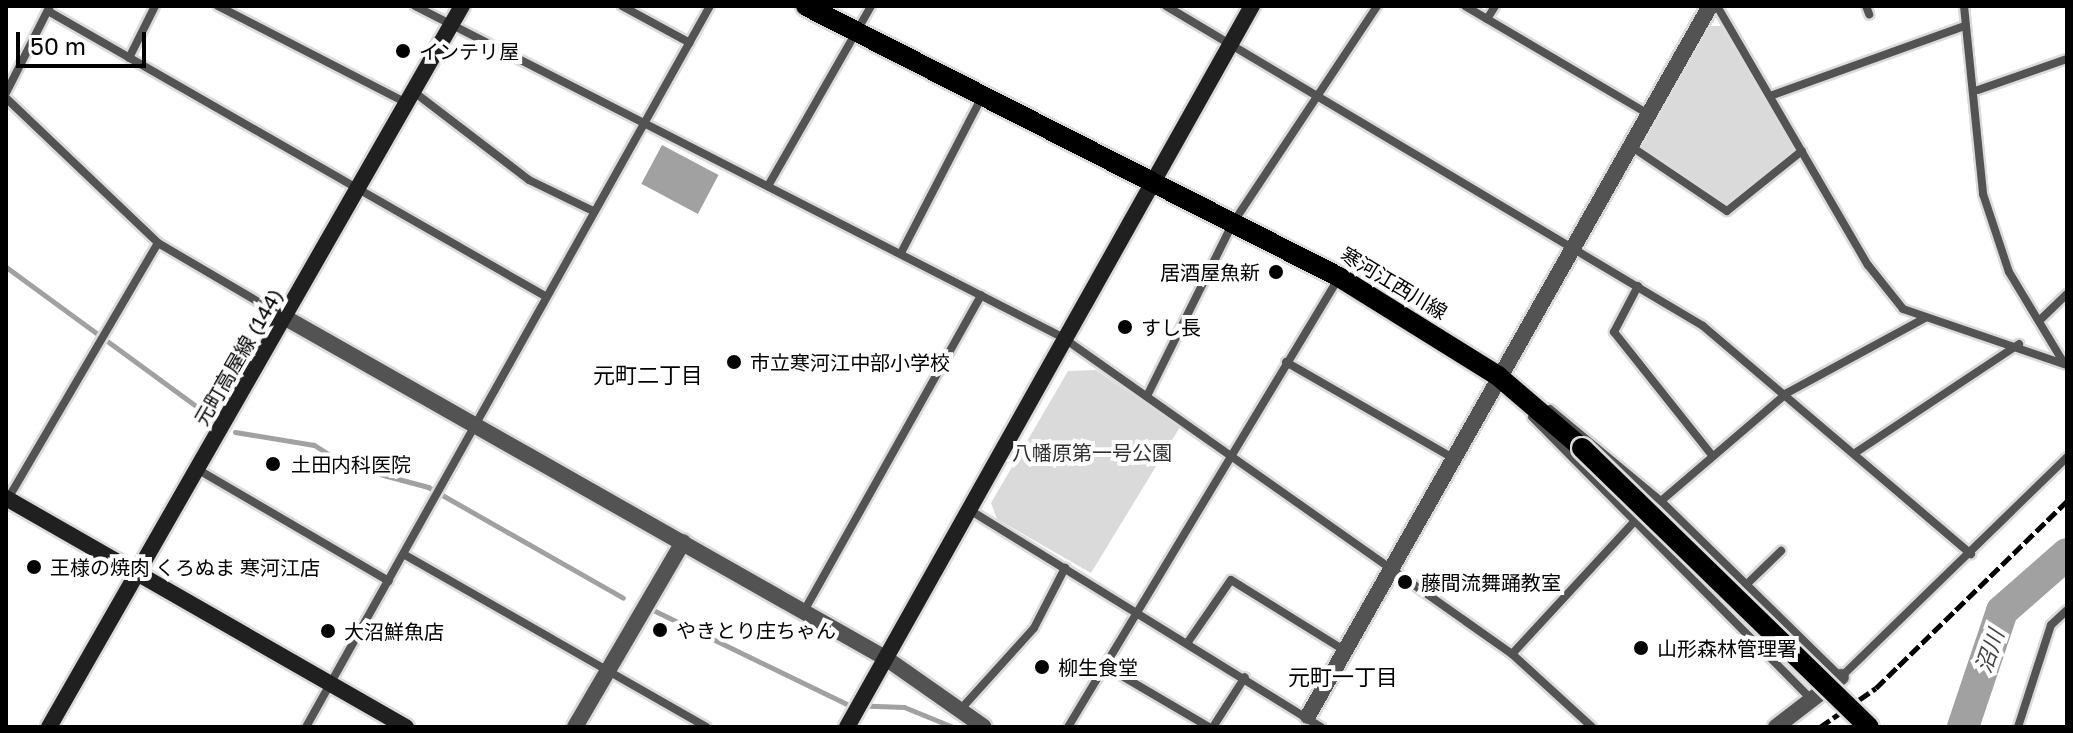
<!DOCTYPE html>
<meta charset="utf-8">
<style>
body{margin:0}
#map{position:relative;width:2073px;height:733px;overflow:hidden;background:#fff;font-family:"Golos Text","Noto Sans JP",sans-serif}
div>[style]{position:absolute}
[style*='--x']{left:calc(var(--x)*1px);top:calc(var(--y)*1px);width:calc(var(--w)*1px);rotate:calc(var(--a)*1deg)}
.green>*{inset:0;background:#dadada}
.water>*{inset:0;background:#a1a1a1;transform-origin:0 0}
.stream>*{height:5px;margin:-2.5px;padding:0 2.5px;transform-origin:2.5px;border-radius:2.5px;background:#a1a1a1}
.river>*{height:32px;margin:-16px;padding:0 16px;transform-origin:16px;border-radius:16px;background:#a1a1a1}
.roads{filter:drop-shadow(2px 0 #dbdbdb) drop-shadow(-2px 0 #dbdbdb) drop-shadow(0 2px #dbdbdb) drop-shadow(0 -2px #dbdbdb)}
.lane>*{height:8px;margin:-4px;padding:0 4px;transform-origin:4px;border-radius:4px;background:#535353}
.street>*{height:16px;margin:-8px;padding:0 8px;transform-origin:8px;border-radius:8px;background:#535353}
.secondary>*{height:16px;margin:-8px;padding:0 8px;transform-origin:8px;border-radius:8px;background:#202020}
.primary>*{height:20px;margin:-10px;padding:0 10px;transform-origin:10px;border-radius:10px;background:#000}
.rail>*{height:5px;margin-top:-2.5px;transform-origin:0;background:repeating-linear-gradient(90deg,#000 0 12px,transparent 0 16px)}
.bridges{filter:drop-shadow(2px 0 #dbdbdb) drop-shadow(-2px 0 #dbdbdb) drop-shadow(0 2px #dbdbdb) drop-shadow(0 -2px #dbdbdb)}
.primary-bridge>*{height:20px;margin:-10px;padding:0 10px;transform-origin:10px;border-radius:10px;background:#000}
.dots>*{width:22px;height:22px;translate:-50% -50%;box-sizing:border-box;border:4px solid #fff;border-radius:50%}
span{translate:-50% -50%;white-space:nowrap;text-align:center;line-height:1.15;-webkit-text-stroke:8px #fff;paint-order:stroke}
.poi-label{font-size:20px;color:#000}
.left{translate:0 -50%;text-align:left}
.right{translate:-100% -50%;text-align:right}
.street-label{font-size:20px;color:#000}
.park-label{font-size:20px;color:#313131}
.neighbourhood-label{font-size:22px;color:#000}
.water-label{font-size:22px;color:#424242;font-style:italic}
.frame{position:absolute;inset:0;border:8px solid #000;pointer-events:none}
.scale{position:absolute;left:16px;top:32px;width:130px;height:36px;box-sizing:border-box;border:4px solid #000;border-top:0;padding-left:10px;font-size:24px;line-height:28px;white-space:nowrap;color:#000;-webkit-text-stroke:6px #fff;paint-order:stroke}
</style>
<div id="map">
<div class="green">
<div style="clip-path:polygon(1707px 26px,1721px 26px,1794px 150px,1727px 205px,1638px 146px)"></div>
<div style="clip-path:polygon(1096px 370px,1180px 427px,1091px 573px,997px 519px,991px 503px,1068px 371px)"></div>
</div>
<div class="water">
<div style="left:662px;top:145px;width:64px;height:44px;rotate:28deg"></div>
</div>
<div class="stream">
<div style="--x:6;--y:267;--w:254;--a:36.2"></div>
<div style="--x:235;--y:432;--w:80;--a:9.3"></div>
<div style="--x:314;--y:445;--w:38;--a:32"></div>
<div style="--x:346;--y:465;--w:85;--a:15"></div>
<div style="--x:428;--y:487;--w:224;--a:29.6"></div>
<div style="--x:655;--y:611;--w:216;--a:25.9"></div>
<div style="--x:849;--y:705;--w:55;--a:2.1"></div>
<div style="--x:904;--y:707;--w:53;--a:22.2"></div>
</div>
<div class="river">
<div style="--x:1963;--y:727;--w:122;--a:-71.4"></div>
<div style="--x:2002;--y:611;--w:86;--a:-41.2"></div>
</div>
<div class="roads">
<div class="lane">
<div style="--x:218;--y:6;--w:212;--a:27.2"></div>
<div style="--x:415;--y:6;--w:727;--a:27.09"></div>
<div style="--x:1062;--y:337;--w:550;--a:35.16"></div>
<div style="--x:1512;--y:654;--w:108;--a:42.4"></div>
<div style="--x:622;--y:6;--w:77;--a:28.6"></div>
<div style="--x:1166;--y:6;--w:625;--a:30.79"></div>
<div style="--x:1703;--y:326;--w:352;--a:40.4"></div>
<div style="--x:1465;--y:6;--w:211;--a:30.5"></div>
<div style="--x:1717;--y:6;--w:300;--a:59.8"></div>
<div style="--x:1868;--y:265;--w:56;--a:51.5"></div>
<div style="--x:1903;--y:309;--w:173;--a:18.9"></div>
<div style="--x:1866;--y:6;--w:9;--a:69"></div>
<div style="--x:1964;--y:6;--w:189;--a:84.2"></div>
<div style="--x:1983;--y:194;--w:82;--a:71.6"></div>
<div style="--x:2009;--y:272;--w:103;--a:58.9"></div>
<div style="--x:48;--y:11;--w:573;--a:29.83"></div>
<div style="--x:1487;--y:19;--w:15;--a:-58"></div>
<div style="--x:129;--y:58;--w:58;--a:-63.4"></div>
<div style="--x:1978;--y:90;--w:94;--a:-19.2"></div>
<div style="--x:414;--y:92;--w:145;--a:37.4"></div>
<div style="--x:529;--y:180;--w:71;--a:25.8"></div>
<div style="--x:6;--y:93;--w:97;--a:-63.2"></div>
<div style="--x:1770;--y:96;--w:206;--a:-19.8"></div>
<div style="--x:6;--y:98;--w:210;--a:43.6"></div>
<div style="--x:158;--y:243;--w:146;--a:30.4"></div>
<div style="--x:1629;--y:145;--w:118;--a:34"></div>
<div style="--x:1727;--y:211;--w:96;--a:-38.7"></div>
<div style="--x:768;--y:186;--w:207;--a:-60.2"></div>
<div style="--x:901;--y:253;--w:176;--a:-62.6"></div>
<div style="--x:1638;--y:286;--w:52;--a:117.6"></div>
<div style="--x:1614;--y:332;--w:157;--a:51.5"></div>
<div style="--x:2039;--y:321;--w:39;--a:-44"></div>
<div style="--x:1286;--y:362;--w:193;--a:29.9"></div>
<div style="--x:1147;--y:396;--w:193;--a:-63.6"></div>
<div style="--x:1233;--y:223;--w:260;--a:-56.4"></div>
<div style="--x:1550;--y:409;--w:144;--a:39.7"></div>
<div style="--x:1661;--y:501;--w:252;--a:44.4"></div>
<div style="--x:1841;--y:677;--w:315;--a:-44.2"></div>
<div style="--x:1532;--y:417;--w:398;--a:45.3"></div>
<div style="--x:1855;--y:453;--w:197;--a:-33.6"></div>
<div style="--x:197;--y:469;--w:222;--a:30.3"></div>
<div style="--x:1661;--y:501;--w:166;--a:-40.6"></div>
<div style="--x:1787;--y:393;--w:157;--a:-28.5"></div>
<div style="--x:6;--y:502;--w:300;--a:-59.6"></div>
<div style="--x:968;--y:509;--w:415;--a:31.7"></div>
<div style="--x:405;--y:555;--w:347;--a:29.7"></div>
<div style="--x:1746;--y:585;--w:49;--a:-44.2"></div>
<div style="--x:804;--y:611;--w:362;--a:-60.7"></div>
<div style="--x:1188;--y:642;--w:75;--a:-55.3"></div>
<div style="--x:1231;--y:580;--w:133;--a:31.8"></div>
<div style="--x:1512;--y:654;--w:177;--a:-47.3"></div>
<div style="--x:1105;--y:666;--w:121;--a:30.4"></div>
<div style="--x:960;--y:710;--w:110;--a:-47.9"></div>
<div style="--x:1034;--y:628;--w:68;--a:-62.7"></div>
<div style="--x:306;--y:727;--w:826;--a:-60.74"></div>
<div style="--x:1068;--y:727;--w:523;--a:-58.92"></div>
<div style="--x:1213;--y:727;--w:59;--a:-57.4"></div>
<div style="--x:2018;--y:727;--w:107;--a:-72.1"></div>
<div style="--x:2051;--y:625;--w:22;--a:-43"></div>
</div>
<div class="street">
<div style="--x:284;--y:317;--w:693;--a:29.56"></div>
<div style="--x:887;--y:659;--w:118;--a:35"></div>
<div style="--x:1308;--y:716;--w:816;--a:-60.48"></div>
<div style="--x:575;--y:727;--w:214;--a:-59.7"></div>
<div style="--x:1776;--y:727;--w:82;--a:-37.6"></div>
</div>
<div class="secondary">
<div style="--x:6;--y:498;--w:461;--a:29.8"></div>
<div style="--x:49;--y:727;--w:831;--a:-60.2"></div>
<div style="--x:847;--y:727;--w:827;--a:-60.68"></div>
</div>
<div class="primary">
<div style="--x:806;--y:6;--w:598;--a:26.95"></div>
<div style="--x:1339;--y:277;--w:187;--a:31.9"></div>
<div style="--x:1498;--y:376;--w:111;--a:40.6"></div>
</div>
</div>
<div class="rail">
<div style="--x:1820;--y:727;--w:68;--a:-34.9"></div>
<div style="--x:1876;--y:688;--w:267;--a:-44.4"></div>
</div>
<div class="bridges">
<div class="primary-bridge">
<div style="--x:1582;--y:448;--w:400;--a:44.2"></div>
</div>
</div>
<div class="dots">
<div style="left:403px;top:51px;background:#000"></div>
<div style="left:1276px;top:272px;background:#000"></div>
<div style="left:1125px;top:327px;background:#000"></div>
<div style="left:734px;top:362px;background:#000"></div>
<div style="left:273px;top:464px;background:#000"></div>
<div style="left:34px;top:567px;background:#000"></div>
<div style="left:1405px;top:582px;background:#000"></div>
<div style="left:660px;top:630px;background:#000"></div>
<div style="left:328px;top:631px;background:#000"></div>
<div style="left:1641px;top:648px;background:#000"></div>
<div style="left:1042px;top:667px;background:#000"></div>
</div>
<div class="poi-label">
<span class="left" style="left:419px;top:51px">インテリ屋</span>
<span class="right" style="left:1260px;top:272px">居酒屋魚新</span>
<span class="left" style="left:1141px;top:327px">すし長</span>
<span class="left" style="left:750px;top:362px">市立寒河江中部小学校</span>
<span class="left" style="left:291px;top:464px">土田内科医院</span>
<span class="left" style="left:50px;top:567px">王様の焼肉 くろぬま 寒河江店</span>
<span class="left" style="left:1421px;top:582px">藤間流舞踊教室</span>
<span class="left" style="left:676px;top:630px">やきとり庄ちゃん</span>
<span class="left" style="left:344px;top:631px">大沼鮮魚店</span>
<span class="left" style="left:1657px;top:648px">山形森林管理署</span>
<span class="left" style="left:1058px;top:667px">柳生食堂</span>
</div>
<div class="street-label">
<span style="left:1394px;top:283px;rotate:31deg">寒河江西川線</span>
<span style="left:238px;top:357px;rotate:-60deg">元町高屋線 (144)</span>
</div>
<div class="park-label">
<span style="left:1092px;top:452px">八幡原第一号公園</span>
</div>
<div class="neighbourhood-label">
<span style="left:648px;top:375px">元町二丁目</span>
<span style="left:1343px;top:677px">元町一丁目</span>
</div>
<div class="water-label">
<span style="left:1989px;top:651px;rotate:-71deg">沼川</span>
</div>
<div class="frame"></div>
<div class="scale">50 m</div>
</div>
